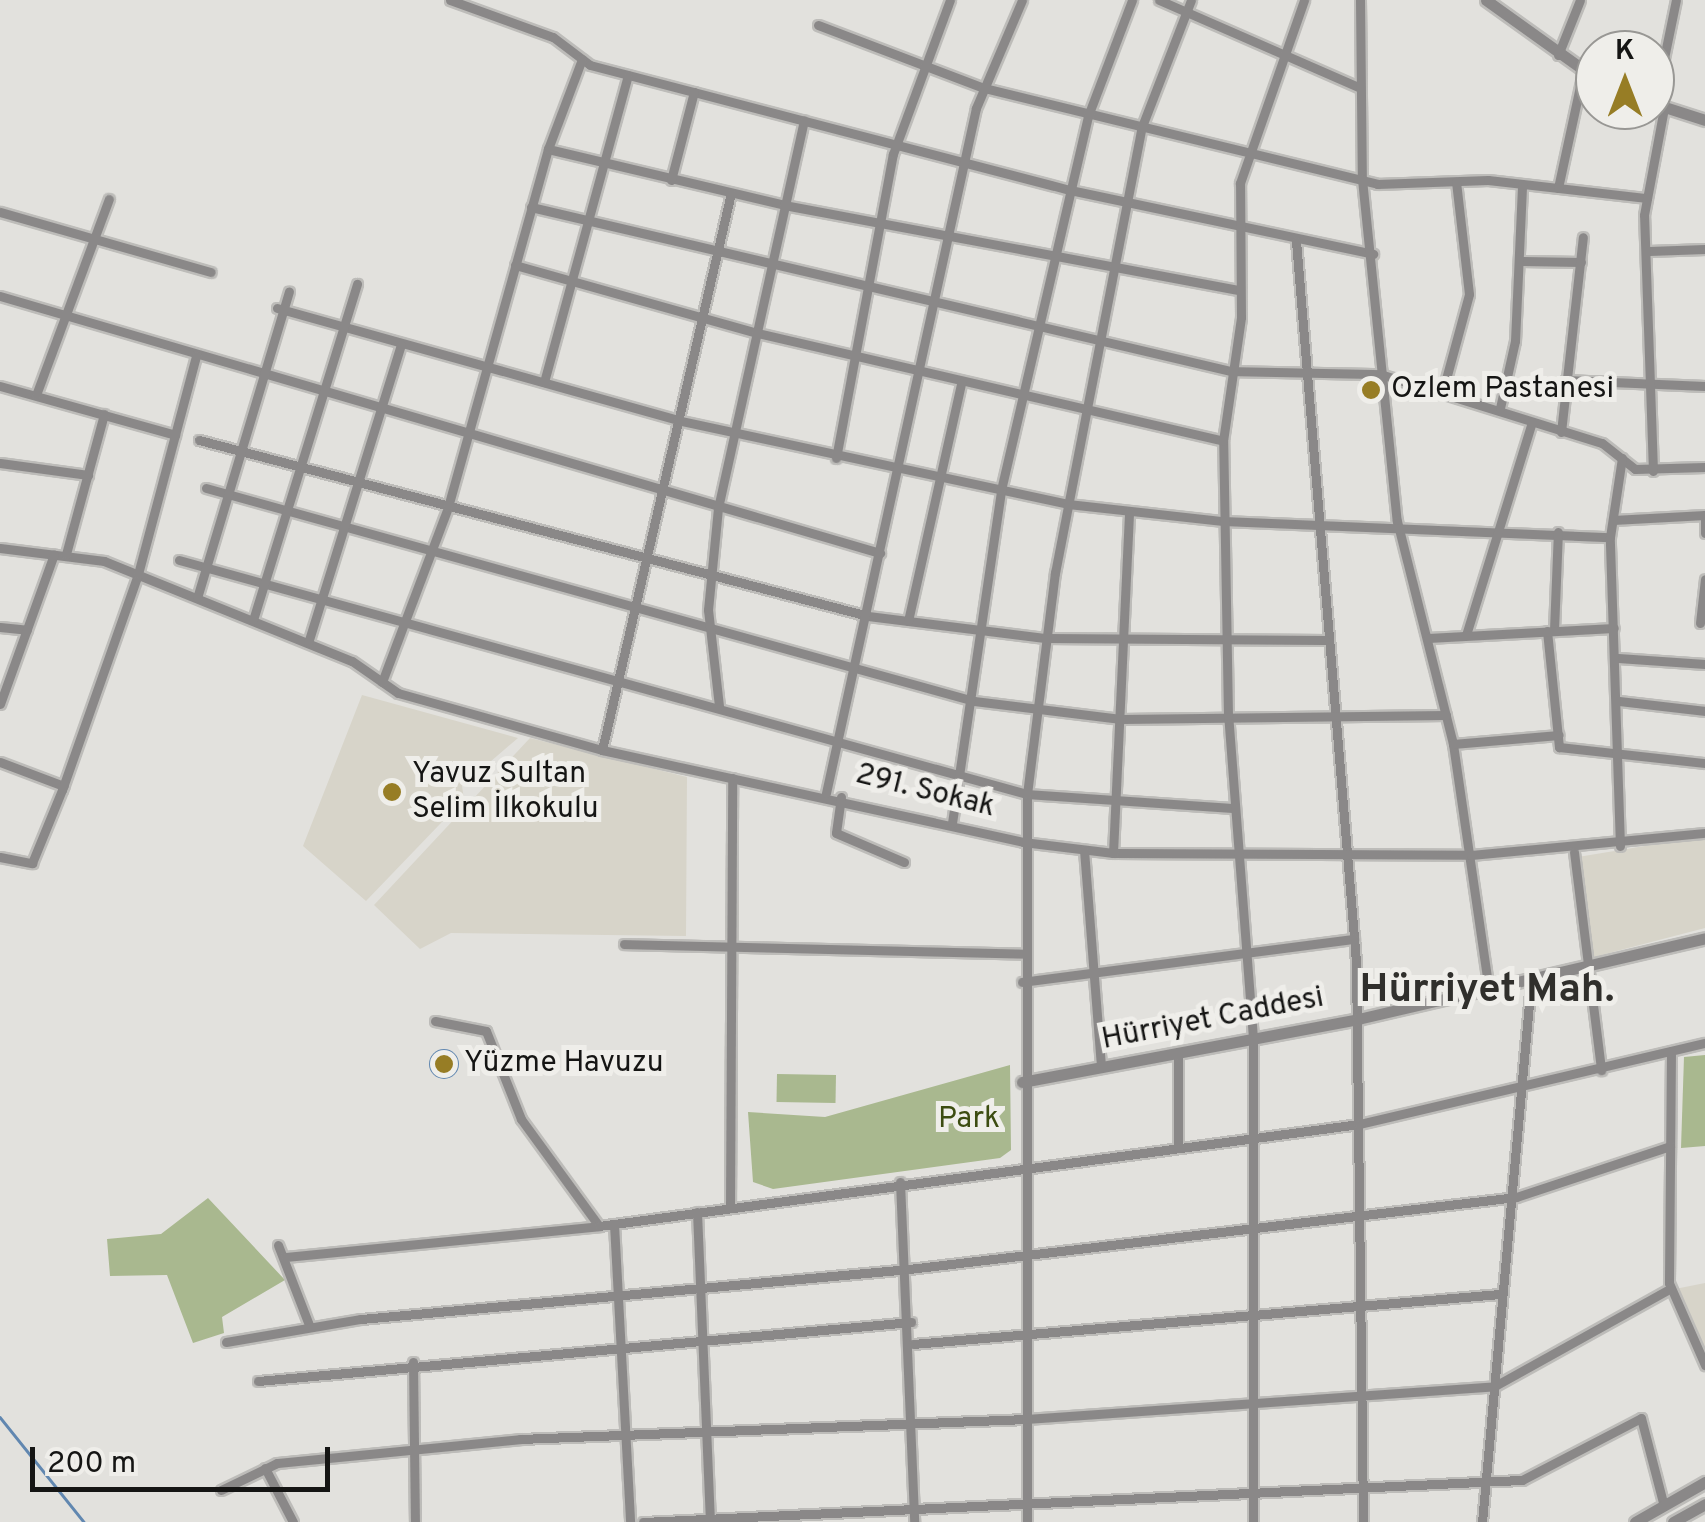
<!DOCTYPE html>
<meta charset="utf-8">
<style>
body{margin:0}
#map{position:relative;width:1705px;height:1522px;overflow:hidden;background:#e2e1dd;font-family:Overpass,sans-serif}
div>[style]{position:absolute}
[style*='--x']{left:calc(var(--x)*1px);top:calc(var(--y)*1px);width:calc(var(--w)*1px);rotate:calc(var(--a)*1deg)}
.built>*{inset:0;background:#d7d4c9}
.green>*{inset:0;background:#a9b88f;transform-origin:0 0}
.water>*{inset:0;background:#6187b0}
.round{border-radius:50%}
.stream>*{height:2.5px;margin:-1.25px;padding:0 1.25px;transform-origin:1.25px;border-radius:1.25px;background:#6187b0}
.roads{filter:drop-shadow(2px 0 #bdbcb9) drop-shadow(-2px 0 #bdbcb9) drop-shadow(0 2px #bdbcb9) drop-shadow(0 -2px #bdbcb9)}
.minor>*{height:9px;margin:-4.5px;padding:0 4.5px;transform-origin:4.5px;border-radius:4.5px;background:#8a8888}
.tertiary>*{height:11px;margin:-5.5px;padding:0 5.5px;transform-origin:5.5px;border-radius:5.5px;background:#8a8888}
.dots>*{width:28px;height:28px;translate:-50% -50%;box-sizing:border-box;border:5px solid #efeeea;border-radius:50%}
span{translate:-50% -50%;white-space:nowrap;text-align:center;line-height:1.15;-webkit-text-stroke:10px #efeeea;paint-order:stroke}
.poi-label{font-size:30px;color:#151514}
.left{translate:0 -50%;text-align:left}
.street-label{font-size:30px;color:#151514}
.park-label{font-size:30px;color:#3c4c11}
.district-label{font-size:40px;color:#302f2c;font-weight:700}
.north{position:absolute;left:1575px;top:30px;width:100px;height:100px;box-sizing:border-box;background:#efeeea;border:2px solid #989794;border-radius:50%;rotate:0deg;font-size:28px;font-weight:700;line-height:40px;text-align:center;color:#151514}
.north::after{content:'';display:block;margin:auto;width:35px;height:45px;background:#977d25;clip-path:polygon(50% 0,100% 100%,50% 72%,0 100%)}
.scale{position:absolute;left:30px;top:1447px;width:300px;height:45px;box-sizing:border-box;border:5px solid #151514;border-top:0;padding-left:12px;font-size:30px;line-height:35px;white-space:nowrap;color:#151514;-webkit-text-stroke:8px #efeeea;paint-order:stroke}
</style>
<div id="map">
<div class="built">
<div style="clip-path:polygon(362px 695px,518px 738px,462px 786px,464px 799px,366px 901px,303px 846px)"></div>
<div style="clip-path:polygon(530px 738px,687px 777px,686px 936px,451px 933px,420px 949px,374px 905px)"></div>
<div style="clip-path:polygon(1705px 836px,1705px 928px,1590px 958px,1578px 857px)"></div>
<div style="clip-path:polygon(1705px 1283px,1705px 1348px,1675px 1289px)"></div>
</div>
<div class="green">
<div style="clip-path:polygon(1705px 1055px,1705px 1146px,1681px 1148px,1684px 1057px)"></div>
<div style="clip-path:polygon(1010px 1065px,1011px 1150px,1000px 1158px,773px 1189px,753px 1182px,748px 1112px,825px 1117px)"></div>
<div style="left:777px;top:1074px;width:59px;height:28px;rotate:1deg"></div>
<div style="clip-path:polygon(208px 1198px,285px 1280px,222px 1317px,224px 1333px,193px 1343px,167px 1275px,110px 1276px,107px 1239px,161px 1234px)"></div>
</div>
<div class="water">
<div class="round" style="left:429px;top:1049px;width:30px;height:30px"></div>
</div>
<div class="stream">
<div style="--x:0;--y:1417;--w:134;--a:51.3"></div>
</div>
<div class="roads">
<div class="minor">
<div style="--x:450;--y:0;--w:109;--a:19.8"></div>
<div style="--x:553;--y:37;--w:46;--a:37.1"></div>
<div style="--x:590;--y:65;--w:496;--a:14.6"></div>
<div style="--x:1070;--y:190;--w:310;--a:11.9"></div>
<div style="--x:1159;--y:0;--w:217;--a:23.6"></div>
<div style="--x:1360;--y:0;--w:179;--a:89.4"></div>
<div style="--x:1362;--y:179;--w:344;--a:84.2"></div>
<div style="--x:1397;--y:521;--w:230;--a:75.9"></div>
<div style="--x:1453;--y:744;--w:249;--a:81.7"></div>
<div style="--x:818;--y:25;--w:178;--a:20.8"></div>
<div style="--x:984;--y:88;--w:405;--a:13.7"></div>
<div style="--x:1377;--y:184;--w:111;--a:-2.1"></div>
<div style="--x:1488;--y:180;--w:160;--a:6.5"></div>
<div style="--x:1558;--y:55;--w:59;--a:-68.2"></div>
<div style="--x:1655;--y:102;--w:104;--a:-78.4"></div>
<div style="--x:548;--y:149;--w:243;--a:13.3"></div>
<div style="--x:784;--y:205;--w:462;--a:10.6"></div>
<div style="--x:671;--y:180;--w:91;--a:-75.4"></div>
<div style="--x:1558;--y:188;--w:119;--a:-77.8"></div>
<div style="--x:531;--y:207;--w:719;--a:13.19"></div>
<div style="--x:1231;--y:371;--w:149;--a:1.2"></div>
<div style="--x:1380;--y:374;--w:232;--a:17.3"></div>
<div style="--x:1602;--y:443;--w:42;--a:38.2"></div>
<div style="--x:1635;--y:469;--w:70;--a:-1.6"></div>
<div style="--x:0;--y:212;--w:219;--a:15.9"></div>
<div style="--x:1296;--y:241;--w:723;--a:85.24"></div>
<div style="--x:1356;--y:962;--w:560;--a:89.28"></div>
<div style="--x:1649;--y:251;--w:56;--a:-2"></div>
<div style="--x:1522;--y:261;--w:59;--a:1"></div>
<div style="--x:515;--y:265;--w:251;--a:15.7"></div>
<div style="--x:757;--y:333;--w:478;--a:13"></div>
<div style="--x:0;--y:296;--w:917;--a:16.28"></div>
<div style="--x:277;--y:308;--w:415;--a:15.6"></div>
<div style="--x:677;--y:420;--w:400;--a:12.1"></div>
<div style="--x:1068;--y:504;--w:156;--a:6.3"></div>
<div style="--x:1223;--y:521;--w:387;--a:2.4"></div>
<div style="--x:1565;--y:380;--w:140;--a:2.5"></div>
<div style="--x:544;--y:382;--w:318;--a:-74.7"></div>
<div style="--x:0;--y:386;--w:182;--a:15.6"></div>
<div style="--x:1443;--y:390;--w:99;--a:-74.8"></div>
<div style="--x:1469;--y:294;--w:113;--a:-96.6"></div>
<div style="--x:36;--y:395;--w:209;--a:-69.6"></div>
<div style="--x:1500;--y:408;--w:69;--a:-77.4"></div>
<div style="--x:1515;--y:341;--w:157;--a:-87.4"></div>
<div style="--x:1561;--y:432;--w:196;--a:-83.6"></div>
<div style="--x:199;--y:440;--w:692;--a:14.74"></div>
<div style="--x:868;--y:616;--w:178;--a:7.1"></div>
<div style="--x:1045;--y:638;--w:280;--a:0.4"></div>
<div style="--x:836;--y:458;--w:309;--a:-79.4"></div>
<div style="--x:893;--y:154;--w:164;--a:-69.7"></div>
<div style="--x:0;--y:463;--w:89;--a:7.8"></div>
<div style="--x:1653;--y:471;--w:256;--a:-92"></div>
<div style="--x:1644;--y:215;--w:109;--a:-79.4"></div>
<div style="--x:206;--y:488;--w:797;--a:15.5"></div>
<div style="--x:974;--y:701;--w:148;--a:7"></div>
<div style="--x:1121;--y:719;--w:325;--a:-0.7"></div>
<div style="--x:1705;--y:515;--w:18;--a:90"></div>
<div style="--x:1613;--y:520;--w:92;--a:-3.1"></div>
<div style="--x:0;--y:548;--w:105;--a:7.1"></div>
<div style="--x:104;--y:561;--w:267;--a:22"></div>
<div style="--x:352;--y:661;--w:56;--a:34.8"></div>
<div style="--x:398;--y:693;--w:212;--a:15.6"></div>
<div style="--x:602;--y:750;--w:431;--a:12.3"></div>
<div style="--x:1023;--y:842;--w:91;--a:7"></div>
<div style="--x:1113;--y:853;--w:358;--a:0.3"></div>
<div style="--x:1471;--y:855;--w:235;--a:-5.4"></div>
<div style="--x:66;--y:554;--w:145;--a:-74.8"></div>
<div style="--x:179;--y:560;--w:880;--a:15.43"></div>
<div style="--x:1027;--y:794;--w:205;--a:3.9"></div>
<div style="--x:197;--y:598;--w:320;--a:-73.3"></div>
<div style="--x:253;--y:620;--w:352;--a:-72.8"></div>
<div style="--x:908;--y:621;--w:244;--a:-77.4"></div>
<div style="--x:1700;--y:623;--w:44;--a:-83.5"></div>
<div style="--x:0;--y:627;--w:27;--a:6"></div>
<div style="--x:1554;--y:630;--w:98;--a:-87.7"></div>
<div style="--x:1547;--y:631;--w:117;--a:84.1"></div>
<div style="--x:1559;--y:747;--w:147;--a:6.3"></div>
<div style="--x:1466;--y:635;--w:223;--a:-72.8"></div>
<div style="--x:1428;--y:638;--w:186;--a:-3.1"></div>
<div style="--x:308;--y:643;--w:312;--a:-72.7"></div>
<div style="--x:1618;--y:658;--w:87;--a:3.9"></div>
<div style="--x:382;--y:682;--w:187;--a:-69.3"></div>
<div style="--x:448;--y:507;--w:372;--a:-74.4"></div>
<div style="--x:548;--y:149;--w:96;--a:-69.3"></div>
<div style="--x:1619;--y:701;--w:87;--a:6.6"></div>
<div style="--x:0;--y:704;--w:159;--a:-70.2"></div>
<div style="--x:719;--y:706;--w:97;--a:-96.5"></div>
<div style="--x:708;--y:610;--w:102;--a:-84.4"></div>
<div style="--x:718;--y:508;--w:397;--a:-77.5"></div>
<div style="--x:1453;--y:744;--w:106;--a:-4.9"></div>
<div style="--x:602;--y:750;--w:572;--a:-76.96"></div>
<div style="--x:0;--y:762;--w:68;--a:20.6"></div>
<div style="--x:826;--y:793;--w:701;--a:-77.65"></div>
<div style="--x:976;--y:108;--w:117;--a:-66.9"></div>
<div style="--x:841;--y:797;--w:36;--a:98"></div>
<div style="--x:836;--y:833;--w:74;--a:23.1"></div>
<div style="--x:952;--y:823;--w:337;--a:-81.6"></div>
<div style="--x:1001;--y:490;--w:384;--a:-76.9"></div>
<div style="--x:1088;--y:116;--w:124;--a:-69.2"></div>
<div style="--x:1620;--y:846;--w:309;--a:-91.9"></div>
<div style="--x:1610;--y:537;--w:80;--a:-81.4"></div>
<div style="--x:1084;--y:850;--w:218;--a:85.5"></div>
<div style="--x:1574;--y:852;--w:220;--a:82.9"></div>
<div style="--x:1113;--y:853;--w:342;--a:-87.3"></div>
<div style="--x:0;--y:857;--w:33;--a:11"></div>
<div style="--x:32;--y:863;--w:79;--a:-67.7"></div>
<div style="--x:62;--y:790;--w:229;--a:-70.6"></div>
<div style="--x:138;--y:574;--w:226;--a:-75.1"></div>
<div style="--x:624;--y:944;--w:398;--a:1.4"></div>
<div style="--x:1022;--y:982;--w:335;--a:-7.4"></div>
<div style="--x:435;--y:1021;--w:52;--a:11.1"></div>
<div style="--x:486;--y:1031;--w:95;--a:68.3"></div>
<div style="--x:521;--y:1119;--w:132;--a:53.9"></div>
<div style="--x:1671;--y:1051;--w:232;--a:90.5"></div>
<div style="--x:1669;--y:1283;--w:90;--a:66.3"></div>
<div style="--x:1178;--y:1052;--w:92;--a:90"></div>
<div style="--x:900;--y:1182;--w:340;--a:87.6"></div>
<div style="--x:730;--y:1207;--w:429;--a:-89.7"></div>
<div style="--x:697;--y:1212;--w:310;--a:87.6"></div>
<div style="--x:614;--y:1224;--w:298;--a:86.9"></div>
<div style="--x:278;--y:1245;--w:86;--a:68.8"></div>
<div style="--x:285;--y:1257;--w:316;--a:-5.6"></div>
<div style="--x:599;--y:1226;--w:767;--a:-7.64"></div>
<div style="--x:1359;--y:1124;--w:355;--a:-13.2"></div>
<div style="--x:226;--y:1342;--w:137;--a:-9.7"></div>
<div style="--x:361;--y:1319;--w:550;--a:-5.21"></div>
<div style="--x:909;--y:1269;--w:611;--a:-6.76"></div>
<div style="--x:1516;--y:1197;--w:162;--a:-18.3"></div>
<div style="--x:913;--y:1344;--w:589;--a:-4.87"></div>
<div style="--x:413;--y:1362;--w:160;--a:89.3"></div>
<div style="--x:258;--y:1381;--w:656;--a:-5.16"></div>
<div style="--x:265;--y:1468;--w:61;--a:62.6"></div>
<div style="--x:221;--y:1490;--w:62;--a:-25.7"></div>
<div style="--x:277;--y:1463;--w:244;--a:-5.6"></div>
<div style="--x:520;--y:1439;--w:507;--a:-2.26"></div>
<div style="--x:1027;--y:1419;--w:469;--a:-4"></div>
<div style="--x:1495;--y:1386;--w:201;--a:-29.1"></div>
<div style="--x:643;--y:1522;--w:880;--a:-2.74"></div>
<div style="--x:1522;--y:1480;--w:134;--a:-27.5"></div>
<div style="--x:1641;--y:1418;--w:91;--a:75.4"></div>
<div style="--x:1027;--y:1522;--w:728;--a:-90"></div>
<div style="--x:1027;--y:794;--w:223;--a:-82.8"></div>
<div style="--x:1055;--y:573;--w:452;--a:-79"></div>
<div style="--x:1141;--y:129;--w:138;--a:-68.8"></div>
<div style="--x:1253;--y:1522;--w:484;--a:-90"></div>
<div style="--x:1253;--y:1038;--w:323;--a:-94.4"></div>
<div style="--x:1228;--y:716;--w:275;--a:-91"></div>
<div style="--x:1223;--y:441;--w:125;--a:-81.7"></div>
<div style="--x:1241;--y:317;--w:134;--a:-90.4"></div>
<div style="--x:1240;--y:183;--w:194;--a:-70.7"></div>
<div style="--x:1482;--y:1522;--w:543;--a:-84.82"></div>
</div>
<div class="tertiary">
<div style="--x:1486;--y:0;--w:134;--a:35.6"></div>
<div style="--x:1655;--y:104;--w:52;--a:17.7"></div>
<div style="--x:1022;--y:1082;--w:342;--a:-10.6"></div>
<div style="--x:1358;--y:1019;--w:356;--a:-13.1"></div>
<div style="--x:1635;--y:1522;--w:81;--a:-29.7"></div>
<div style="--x:1673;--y:1522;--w:37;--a:-29"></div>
</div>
</div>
<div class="dots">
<div style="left:1371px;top:390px;background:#977d25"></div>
<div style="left:392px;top:792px;background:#977d25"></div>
<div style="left:444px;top:1064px;background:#977d25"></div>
</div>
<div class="poi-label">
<span class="left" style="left:1391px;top:390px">Ozlem Pastanesi</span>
<span class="left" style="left:412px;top:792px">Yavuz Sultan<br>Selim İlkokulu</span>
<span class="left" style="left:464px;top:1064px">Yüzme Havuzu</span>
</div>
<div class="street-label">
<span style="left:925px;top:792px;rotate:14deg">291. Sokak</span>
<span style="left:1213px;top:1020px;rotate:-11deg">Hürriyet Caddesi</span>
</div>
<div class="park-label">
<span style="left:969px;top:1120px">Park</span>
</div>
<div class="district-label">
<span style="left:1487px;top:991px">Hürriyet Mah.</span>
</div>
<div class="north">K</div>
<div class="scale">200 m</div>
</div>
